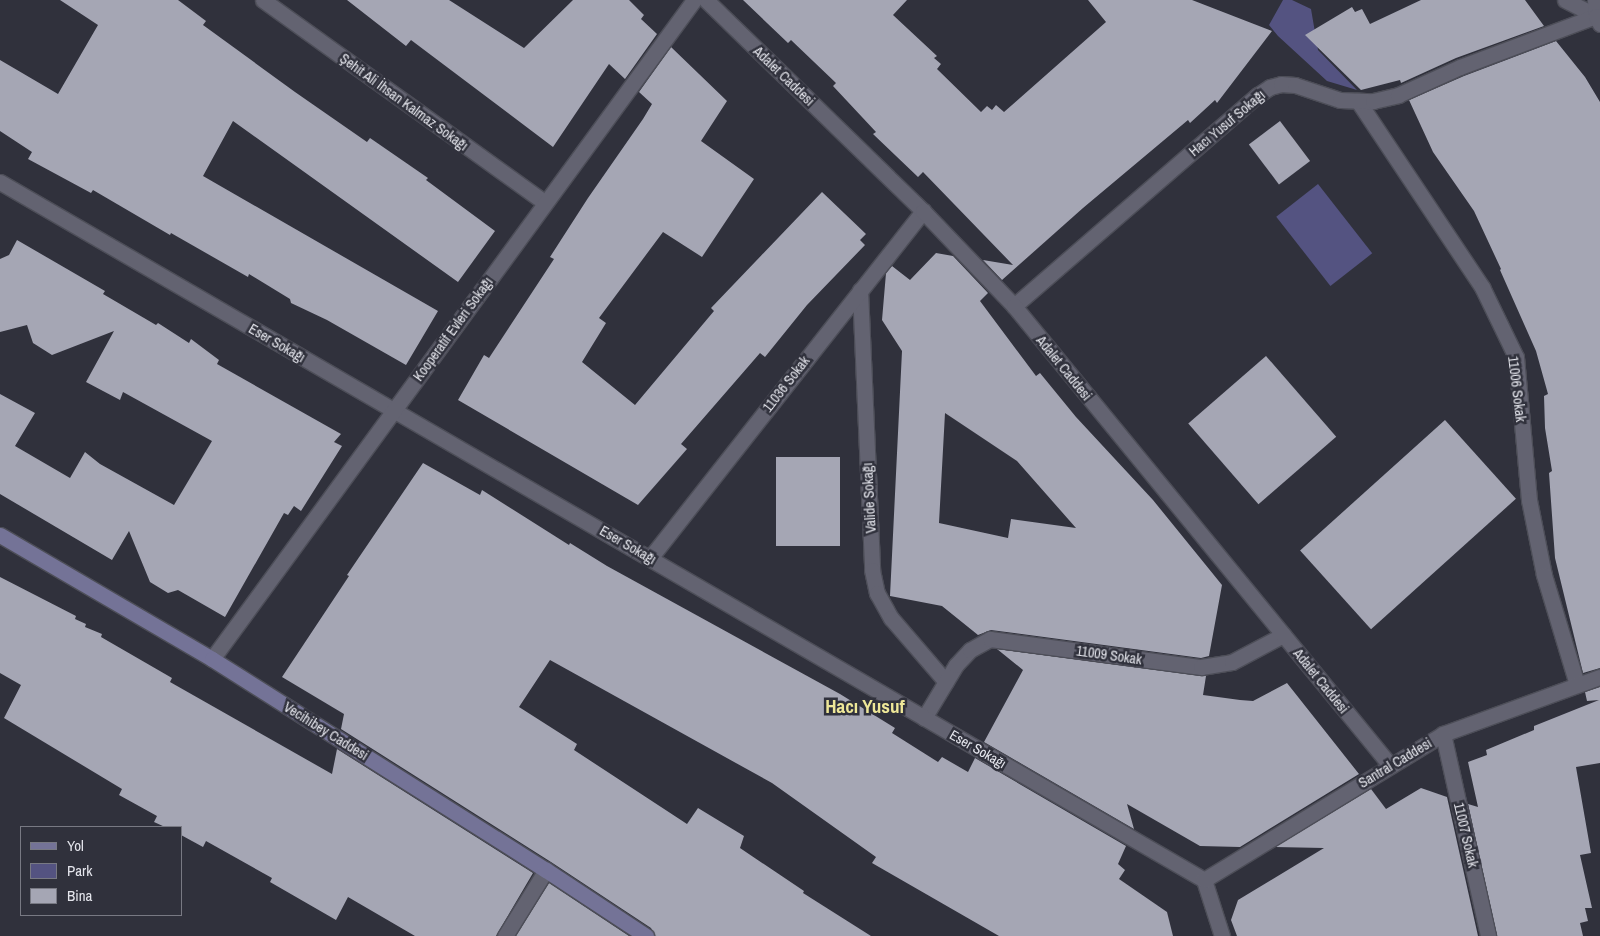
<!DOCTYPE html>
<meta charset="utf-8">
<style>
body{margin:0}
#map{position:relative;width:1600px;height:936px;overflow:hidden;background:#30313c;font-family:"Archivo Narrow",sans-serif}
div>[style]{position:absolute}
[style*='--x']{left:calc(var(--x)*1px);top:calc(var(--y)*1px);width:calc(var(--w)*1px);rotate:calc(var(--a)*1deg)}
.green>*{inset:0;background:#545381;transform-origin:0 0}
.building>*{inset:0;background:#a5a6b4;transform-origin:0 0}
.roads{filter:drop-shadow(1px 0 #4d4e58) drop-shadow(-1px 0 #4d4e58) drop-shadow(0 1px #4d4e58) drop-shadow(0 -1px #4d4e58)}
.lane>*{height:15px;margin:-7.5px;padding:0 7.5px;transform-origin:7.5px;border-radius:7.5px;background:#636371}
.street>*{height:15px;margin:-7.5px;padding:0 7.5px;transform-origin:7.5px;border-radius:7.5px;background:#636371}
.secondary>*{height:15px;margin:-7.5px;padding:0 7.5px;transform-origin:7.5px;border-radius:7.5px;background:#747397}
span{translate:-50% -50%;white-space:nowrap;text-align:center;line-height:1.15;-webkit-text-stroke:5px #30313c;paint-order:stroke}
.street-label{font-size:14px;color:#e5e6ed}
.district-label{font-size:19px;color:#eee798;font-weight:700}
.legend{position:absolute;left:20px;top:826px;width:162px;height:90px;box-sizing:border-box;background:#30313c;border:1px solid #787983;margin:0;padding:6px 9px;list-style:none;font-size:15px;color:#e5e6ed}
.legend li{display:flex;align-items:center;gap:10px;height:25px}
.legend b{width:25px;border:1px solid #787983}
</style>
<div id="map">
<div class="green">
<div style="clip-path:polygon(1283px 0,1292px 0,1311px 9px,1318px 50px,1357px 90px,1327px 81px,1278px 36px,1269px 25px)"></div>
<div style="left:1318px;top:184px;width:88px;height:53px;rotate:52deg"></div>
</div>
<div class="building">
<div style="clip-path:polygon(60px 0,178px 0,206px 21px,203px 25px,295px 92px,367px 142px,370px 138px,428px 178px,426px 180px,495px 231px,458px 282px,233px 121px,203px 176px,438px 311px,406px 365px,327px 320px,291px 303px,290px 299px,249px 274px,248px 277px,171px 233px,170px 235px,93px 190px,91px 193px,28px 159px,32px 152px,0 131px,0 60px,58px 94px,98px 25px)"></div>
<div style="clip-path:polygon(347px 0,449px 0,524px 48px,573px 0,629px 0,644px 15px,641px 19px,657px 34px,625px 79px,609px 64px,553px 147px,411px 40px,406px 46px)"></div>
<div style="clip-path:polygon(743px 0,907px 0,893px 15px,937px 56px,934px 58px,941px 64px,937px 69px,981px 112px,987px 106px,992px 110px,996px 105px,1004px 112px,1106px 22px,1088px 0,1192px 0,1272px 31px,1217px 103px,1215px 100px,1190px 123px,1188px 120px,1083px 208px,1002px 280px,983px 260px,1013px 265px,923px 172px,918px 177px,873px 134px,876px 132px,833px 86px,836px 83px,791px 40px,788px 43px)"></div>
<div style="clip-path:polygon(1421px 0,1525px 0,1544px 26px,1456px 58px,1401px 83px,1400px 80px,1361px 90px,1305px 35px,1352px 7px,1355px 12px,1362px 9px,1370px 24px)"></div>
<div style="clip-path:polygon(1556px 41px,1585px 77px,1600px 102px,1600px 668px,1583px 673px,1555px 558px,1549px 473px,1552px 471px,1545px 428px,1544px 396px,1548px 394px,1536px 351px,1500px 270px,1501px 269px,1474px 211px,1433px 152px,1409px 100px,1464px 76px)"></div>
<div style="clip-path:polygon(671px 47px,727px 101px,701px 141px,754px 179px,702px 257px,663px 232px,599px 318px,606px 323px,582px 362px,635px 405px,714px 311px,711px 308px,822px 192px,866px 234px,860px 240px,865px 245px,807px 305px,765px 357px,760px 353px,681px 444px,687px 449px,638px 505px,458px 400px,484px 355px,489px 358px,554px 259px,550px 257px,588px 198px,643px 119px,652px 104px,639px 92px)"></div>
<div style="left:1280px;top:121px;width:50px;height:39px;rotate:53deg"></div>
<div style="clip-path:polygon(17px 240px,105px 291px,103px 294px,156px 325px,158px 323px,189px 343px,191px 339px,219px 360px,217px 364px,341px 434px,334px 442px,342px 446px,301px 511px,294px 506px,288px 515px,284px 513px,225px 617px,178px 590px,168px 593px,150px 582px,129px 531px,112px 560px,0 494px,0 394px,35px 413px,15px 446px,70px 478px,85px 452px,100px 464px,174px 505px,212px 441px,123px 392px,120px 400px,86px 382px,114px 331px,52px 355px,33px 343px,27px 325px,0 332px,0 259px,9px 255px)"></div>
<div style="clip-path:polygon(evenodd,936px 253px,953px 256px,988px 293px,980px 301px,1036px 376px,1040px 373px,1076px 417px,1153px 500px,1222px 585px,1209px 656px,1201px 658px,991px 630px,978px 635px,942px 606px,890px 596px,902px 351px,882px 320px,886px 273px,892px 266px,910px 280px,936px 253px,945px 413px,1017px 461px,1076px 528px,1011px 519px,1008px 538px,939px 523px,945px 413px)"></div>
<div style="left:1266px;top:356px;width:107px;height:103px;rotate:49deg"></div>
<div style="left:1445px;top:420px;width:106px;height:195px;rotate:48deg"></div>
<div style="left:840px;top:457px;width:89px;height:64px;rotate:90deg"></div>
<div style="clip-path:polygon(423px 463px,480px 495px,482px 490px,569px 545px,570px 543px,607px 566px,840px 694px,895px 728px,892px 733px,938px 762px,942px 757px,968px 772px,975px 758px,1126px 846px,1118px 864px,1125px 870px,1119px 879px,1167px 912px,1173px 936px,999px 936px,872px 863px,876px 857px,772px 783px,550px 660px,519px 707px,577px 744px,574px 750px,687px 824px,698px 808px,744px 836px,740px 848px,804px 891px,803px 893px,871px 936px,655px 936px,651px 928px,551px 862px,341px 729px,344px 714px,282px 677px,349px 576px,347px 575px)"></div>
<div style="clip-path:polygon(0 577px,76px 616px,75px 619px,86px 624px,85px 627px,102px 634px,101px 637px,172px 678px,170px 682px,332px 774px,337px 749px,533px 873px,496px 936px,415px 936px,348px 897px,336px 920px,270px 882px,272px 878px,206px 841px,203px 847px,181px 835px,181px 827px,165px 827px,154px 822px,157px 816px,119px 795px,122px 789px,4px 718px,21px 685px,0 673px)"></div>
<div style="clip-path:polygon(997px 649px,1206px 676px,1203px 695px,1240px 700px,1253px 701px,1287px 683px,1359px 774px,1240px 847px,1200px 846px,1127px 804px,1134px 829px,984px 742px,1023px 670px)"></div>
<div style="clip-path:polygon(1600px 687px,1600px 763px,1576px 767px,1591px 853px,1580px 855px,1592px 908px,1585px 908px,1588px 921px,1580px 923px,1583px 936px,1497px 936px,1468px 804px,1478px 807px,1468px 762px,1487px 755px,1486px 750px,1534px 730px,1534px 726px,1599px 700px,1587px 701px,1585px 692px)"></div>
<div style="clip-path:polygon(1421px 788px,1447px 797px,1478px 936px,1237px 936px,1231px 920px,1238px 900px,1324px 848px,1275px 847px,1371px 789px,1386px 809px)"></div>
<div style="clip-path:polygon(549px 883px,629px 936px,516px 936px)"></div>
</div>
<div class="roads">
<div class="lane">
<div style="--x:263;--y:0;--w:347;--a:35.7"></div>
<div style="--x:1565;--y:0;--w:35;--a:27"></div>
<div style="--x:1358;--y:101;--w:224;--a:56.3"></div>
<div style="--x:1482;--y:287;--w:78;--a:64.1"></div>
<div style="--x:1516;--y:357;--w:144;--a:84.8"></div>
<div style="--x:1529;--y:500;--w:76;--a:78.7"></div>
<div style="--x:1544;--y:575;--w:114;--a:73.2"></div>
<div style="--x:860;--y:290;--w:280;--a:87.5"></div>
<div style="--x:872;--y:570;--w:24;--a:78"></div>
<div style="--x:877;--y:593;--w:29;--a:61"></div>
<div style="--x:891;--y:618;--w:84;--a:49.3"></div>
<div style="--x:1014;--y:306;--w:323;--a:-40.9"></div>
<div style="--x:1258;--y:95;--w:14;--a:-34"></div>
<div style="--x:1270;--y:87;--w:11;--a:-15"></div>
<div style="--x:1281;--y:84;--w:14;--a:4"></div>
<div style="--x:1295;--y:85;--w:47;--a:18.4"></div>
<div style="--x:1340;--y:100;--w:33;--a:2"></div>
<div style="--x:1373;--y:101;--w:26;--a:-13"></div>
<div style="--x:1398;--y:95;--w:68;--a:-24.3"></div>
<div style="--x:1460;--y:67;--w:145;--a:-20.6"></div>
<div style="--x:650;--y:558;--w:442;--a:-51.8"></div>
<div style="--x:924;--y:718;--w:62;--a:-58.9"></div>
<div style="--x:956;--y:665;--w:21;--a:-47"></div>
<div style="--x:970;--y:650;--w:23;--a:-29"></div>
<div style="--x:990;--y:639;--w:213;--a:7.6"></div>
<div style="--x:1201;--y:667;--w:31;--a:-9"></div>
<div style="--x:1232;--y:662;--w:58;--a:-27.9"></div>
<div style="--x:1204;--y:880;--w:59;--a:72.2"></div>
<div style="--x:505;--y:936;--w:78;--a:-58.2"></div>
</div>
<div class="street">
<div style="--x:706;--y:0;--w:303;--a:44.2"></div>
<div style="--x:923;--y:211;--w:132;--a:46.2"></div>
<div style="--x:1014;--y:306;--w:593;--a:50.68"></div>
<div style="--x:1595;--y:0;--w:16;--a:86"></div>
<div style="--x:1596;--y:16;--w:9;--a:63"></div>
<div style="--x:0;--y:182;--w:1392;--a:30.1"></div>
<div style="--x:1204;--y:880;--w:280;--a:-31.4"></div>
<div style="--x:1443;--y:734;--w:167;--a:-20"></div>
<div style="--x:212;--y:659;--w:816;--a:-53.82"></div>
<div style="--x:1443;--y:734;--w:207;--a:77.4"></div>
</div>
<div class="secondary">
<div style="--x:0;--y:535;--w:246;--a:30.3"></div>
<div style="--x:212;--y:659;--w:395;--a:32.3"></div>
<div style="--x:546;--y:870;--w:120;--a:33.4"></div>
</div>
</div>
<div class="street-label">
<span style="left:784px;top:76px;rotate:44deg">Adalet Caddesi</span>
<span style="left:404px;top:102px;rotate:36deg">Şehit Ali İhsan Kalmaz Sokağı</span>
<span style="left:1227px;top:123px;rotate:-40deg">Hacı Yusuf Sokağı</span>
<span style="left:453px;top:329px;rotate:-54deg">Kooperatif Evleri Sokağı</span>
<span style="left:277px;top:343px;rotate:30deg">Eser Sokağı</span>
<span style="left:1064px;top:368px;rotate:51deg">Adalet Caddesi</span>
<span style="left:786px;top:384px;rotate:-52deg">11036 Sokak</span>
<span style="left:1517px;top:389px;rotate:83deg">11006 Sokak</span>
<span style="left:869px;top:498px;rotate:-93deg">Valide Sokağı</span>
<span style="left:628px;top:545px;rotate:30deg">Eser Sokağı</span>
<span style="left:1109px;top:655px;rotate:8deg">11009 Sokak</span>
<span style="left:1321px;top:681px;rotate:51deg">Adalet Caddesi</span>
<span style="left:326px;top:731px;rotate:32deg">Vecihibey Caddesi</span>
<span style="left:978px;top:749px;rotate:30deg">Eser Sokağı</span>
<span style="left:1395px;top:763px;rotate:-31deg">Santral Caddesi</span>
<span style="left:1466px;top:835px;rotate:77deg">11007 Sokak</span>
</div>
<div class="district-label">
<span style="left:865px;top:707px">Hacı Yusuf</span>
</div>
<ul class="legend">
<li><b style="height:6px;background:#747397"></b>Yol</li>
<li><b style="height:14px;background:#545381"></b>Park</li>
<li><b style="height:14px;background:#a5a6b4"></b>Bina</li>
</ul>
</div>
